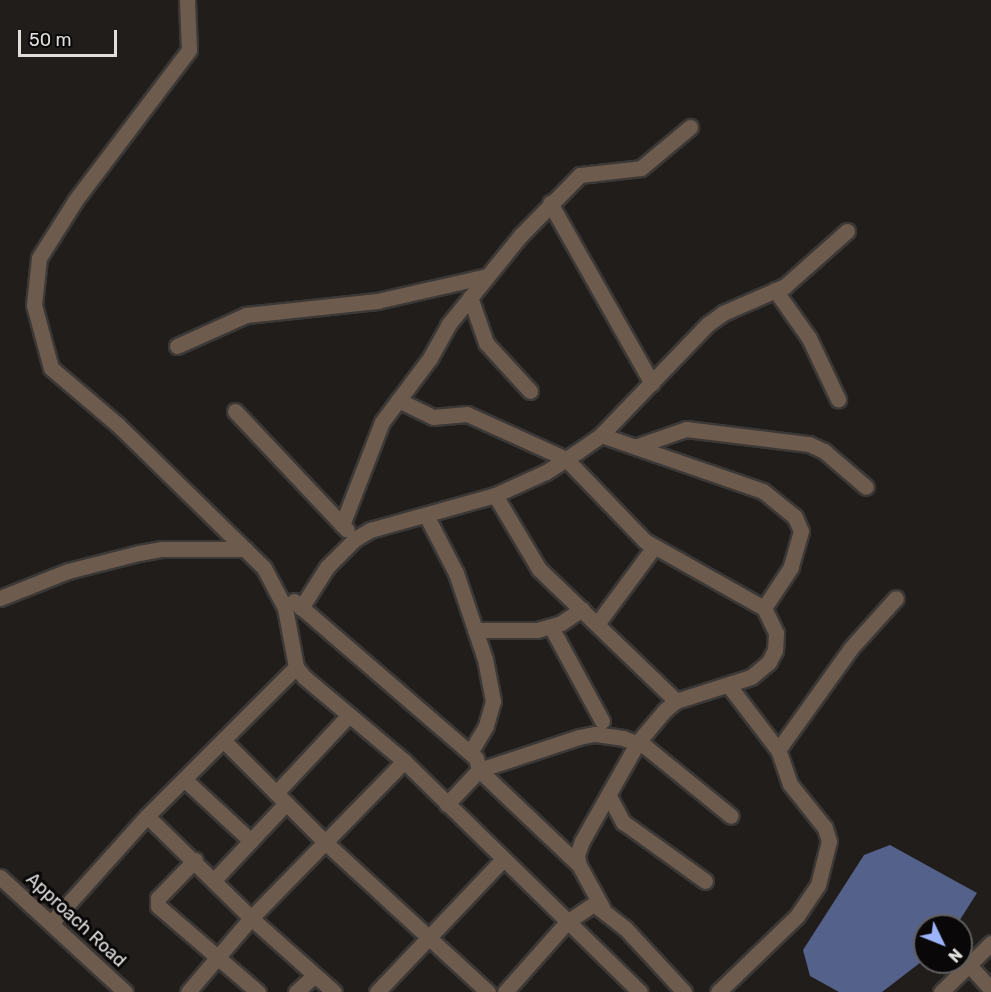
<!DOCTYPE html>
<style>
body{margin:0}
#map{position:relative;width:991px;height:992px;overflow:hidden;background:#201d1b;font-family:Rubik,sans-serif}
div>[style]{position:absolute}
[style*='--x']{left:calc(var(--x)*1px);top:calc(var(--y)*1px);width:calc(var(--w)*1px);rotate:calc(var(--a)*1deg)}
.water>*{inset:0;background:#54618a}
.roads{filter:drop-shadow(2px 0 #3b3836) drop-shadow(-2px 0 #3b3836) drop-shadow(0 2px #3b3836) drop-shadow(0 -2px #3b3836)}
.minor>*{height:15px;margin:-7.5px;padding:0 7.5px;transform-origin:7.5px;border-radius:7.5px;background:#6d5b4e}
span{translate:-50% -50%;white-space:nowrap;text-align:center;line-height:1.15;-webkit-text-stroke:6px #090707;paint-order:stroke}
.street-label{font-size:18px;color:#e1dfde}
.north{position:absolute;left:913px;top:914px;width:60px;height:60px;box-sizing:border-box;background:#090707;border:2px solid #5f5d5d;border-radius:50%;rotate:133deg;font-size:16px;font-weight:700;line-height:24px;text-align:center;color:#e1dfde}
.north::after{content:'';display:block;margin:auto;width:21px;height:27px;background:#9cb4fd;clip-path:polygon(50% 0,100% 100%,50% 72%,0 100%)}
.scale{position:absolute;left:18px;top:30px;width:99px;height:27px;box-sizing:border-box;border:3px solid #e1dfde;border-top:0;padding-left:8px;font-size:18px;line-height:21px;white-space:nowrap;color:#e1dfde;-webkit-text-stroke:4px #090707;paint-order:stroke}
</style>
<div id="map">
<div class="water">
<div style="clip-path:polygon(890px 845px,977px 893px,956px 926px,925px 926px,925px 959px,882px 992px,839px 992px,810px 976px,803px 950px,864px 855px)"></div>
</div>
<div class="roads">
<div class="minor">
<div style="--x:187;--y:0;--w:50;--a:87.7"></div>
<div style="--x:189;--y:50;--w:189;--a:127.1"></div>
<div style="--x:75;--y:201;--w:67;--a:122.3"></div>
<div style="--x:39;--y:258;--w:47;--a:96.1"></div>
<div style="--x:34;--y:305;--w:65;--a:74.9"></div>
<div style="--x:51;--y:368;--w:88;--a:40.4"></div>
<div style="--x:118;--y:425;--w:204;--a:44.4"></div>
<div style="--x:264;--y:568;--w:45;--a:62.3"></div>
<div style="--x:285;--y:608;--w:60;--a:79.4"></div>
<div style="--x:296;--y:667;--w:13;--a:51"></div>
<div style="--x:304;--y:677;--w:131;--a:40"></div>
<div style="--x:404;--y:761;--w:330;--a:44.4"></div>
<div style="--x:550;--y:203;--w:207;--a:60.5"></div>
<div style="--x:775;--y:290;--w:59;--a:54.7"></div>
<div style="--x:809;--y:338;--w:68;--a:64.6"></div>
<div style="--x:470;--y:297;--w:49;--a:70.8"></div>
<div style="--x:486;--y:343;--w:65;--a:47.5"></div>
<div style="--x:177;--y:346;--w:76;--a:-24.2"></div>
<div style="--x:246;--y:315;--w:132;--a:-6.1"></div>
<div style="--x:377;--y:301;--w:113;--a:-12.8"></div>
<div style="--x:398;--y:400;--w:39;--a:26"></div>
<div style="--x:433;--y:417;--w:34;--a:-5"></div>
<div style="--x:467;--y:414;--w:109;--a:24.4"></div>
<div style="--x:566;--y:459;--w:114;--a:46.1"></div>
<div style="--x:645;--y:541;--w:137;--a:29.4"></div>
<div style="--x:235;--y:411;--w:163;--a:46.7"></div>
<div style="--x:601;--y:435;--w:171;--a:19.1"></div>
<div style="--x:763;--y:491;--w:41;--a:39.1"></div>
<div style="--x:795;--y:517;--w:15;--a:67"></div>
<div style="--x:801;--y:531;--w:37;--a:106"></div>
<div style="--x:791;--y:567;--w:49;--a:123.4"></div>
<div style="--x:764;--y:608;--w:28;--a:64"></div>
<div style="--x:776;--y:633;--w:17;--a:93"></div>
<div style="--x:775;--y:650;--w:13;--a:117"></div>
<div style="--x:769;--y:662;--w:23;--a:140"></div>
<div style="--x:751;--y:677;--w:79;--a:162.3"></div>
<div style="--x:676;--y:701;--w:14;--a:141"></div>
<div style="--x:665;--y:710;--w:42;--a:130.2"></div>
<div style="--x:638;--y:742;--w:114;--a:119.5"></div>
<div style="--x:582;--y:841;--w:15;--a:110"></div>
<div style="--x:577;--y:855;--w:10;--a:79"></div>
<div style="--x:579;--y:865;--w:48;--a:61.3"></div>
<div style="--x:637;--y:446;--w:52;--a:-19.1"></div>
<div style="--x:686;--y:429;--w:124;--a:7"></div>
<div style="--x:809;--y:444;--w:17;--a:25"></div>
<div style="--x:824;--y:451;--w:55;--a:40.6"></div>
<div style="--x:495;--y:495;--w:86;--a:59.3"></div>
<div style="--x:539;--y:569;--w:190;--a:43.9"></div>
<div style="--x:426;--y:515;--w:65;--a:62.7"></div>
<div style="--x:456;--y:573;--w:91;--a:71.4"></div>
<div style="--x:485;--y:659;--w:43;--a:79.2"></div>
<div style="--x:493;--y:701;--w:26;--a:106"></div>
<div style="--x:486;--y:726;--w:31;--a:121"></div>
<div style="--x:342;--y:525;--w:110;--a:-68.8"></div>
<div style="--x:382;--y:422;--w:80;--a:-53.1"></div>
<div style="--x:430;--y:358;--w:38;--a:-61"></div>
<div style="--x:448;--y:325;--w:116;--a:-51"></div>
<div style="--x:521;--y:235;--w:84;--a:-45.5"></div>
<div style="--x:580;--y:175;--w:61;--a:-6.5"></div>
<div style="--x:641;--y:168;--w:64;--a:-39.9"></div>
<div style="--x:0;--y:598;--w:73;--a:-21.7"></div>
<div style="--x:68;--y:571;--w:73;--a:-14.2"></div>
<div style="--x:139;--y:553;--w:22;--a:-10"></div>
<div style="--x:161;--y:549;--w:84;--a:0"></div>
<div style="--x:294;--y:601;--w:240;--a:40.8"></div>
<div style="--x:476;--y:758;--w:12;--a:76"></div>
<div style="--x:479;--y:770;--w:47;--a:133.3"></div>
<div style="--x:301;--y:608;--w:49;--a:-57.6"></div>
<div style="--x:327;--y:567;--w:40;--a:-45"></div>
<div style="--x:355;--y:539;--w:17;--a:-31"></div>
<div style="--x:370;--y:530;--w:130;--a:-15.6"></div>
<div style="--x:495;--y:495;--w:56;--a:-24.3"></div>
<div style="--x:546;--y:472;--w:37;--a:-33"></div>
<div style="--x:577;--y:452;--w:29;--a:-35"></div>
<div style="--x:601;--y:435;--w:154;--a:-46.1"></div>
<div style="--x:708;--y:324;--w:19;--a:-36"></div>
<div style="--x:723;--y:313;--w:68;--a:-23.5"></div>
<div style="--x:785;--y:286;--w:83;--a:-41.6"></div>
<div style="--x:597;--y:624;--w:96;--a:-53.5"></div>
<div style="--x:551;--y:627;--w:107;--a:61.5"></div>
<div style="--x:475;--y:630;--w:62;--a:0"></div>
<div style="--x:537;--y:630;--w:25;--a:-16"></div>
<div style="--x:561;--y:623;--w:25;--a:-34"></div>
<div style="--x:223;--y:740;--w:146;--a:45"></div>
<div style="--x:326;--y:843;--w:220;--a:42.6"></div>
<div style="--x:778;--y:750;--w:125;--a:-54.4"></div>
<div style="--x:851;--y:648;--w:67;--a:-48"></div>
<div style="--x:479;--y:770;--w:105;--a:-18.3"></div>
<div style="--x:579;--y:737;--w:16;--a:-11"></div>
<div style="--x:595;--y:734;--w:28;--a:8"></div>
<div style="--x:623;--y:738;--w:25;--a:21"></div>
<div style="--x:646;--y:747;--w:109;--a:39.1"></div>
<div style="--x:479;--y:770;--w:138;--a:43.5"></div>
<div style="--x:184;--y:779;--w:91;--a:42.8"></div>
<div style="--x:276;--y:793;--w:107;--a:-46.9"></div>
<div style="--x:609;--y:796;--w:30;--a:62"></div>
<div style="--x:623;--y:822;--w:101;--a:35.7"></div>
<div style="--x:147;--y:816;--w:146;--a:44.4"></div>
<div style="--x:251;--y:918;--w:111;--a:41.7"></div>
<div style="--x:195;--y:860;--w:53;--a:134.2"></div>
<div style="--x:158;--y:898;--w:8;--a:90"></div>
<div style="--x:158;--y:906;--w:132;--a:40.7"></div>
<div style="--x:0;--y:877;--w:170;--a:42.6"></div>
<div style="--x:215;--y:879;--w:104;--a:-46.9"></div>
<div style="--x:51;--y:923;--w:144;--a:-48.1"></div>
<div style="--x:147;--y:816;--w:211;--a:-45"></div>
<div style="--x:970;--y:966;--w:31;--a:48"></div>
<div style="--x:188;--y:992;--w:97;--a:-49.6"></div>
<div style="--x:251;--y:918;--w:219;--a:-45.7"></div>
<div style="--x:296;--y:992;--w:24;--a:-42"></div>
<div style="--x:377;--y:992;--w:183;--a:-46.5"></div>
<div style="--x:505;--y:992;--w:94;--a:-48.5"></div>
<div style="--x:567;--y:922;--w:32;--a:-34"></div>
<div style="--x:594;--y:904;--w:39;--a:38"></div>
<div style="--x:625;--y:928;--w:87;--a:47.3"></div>
<div style="--x:718;--y:992;--w:110;--a:-43.9"></div>
<div style="--x:797;--y:916;--w:37;--a:-56"></div>
<div style="--x:818;--y:885;--w:45;--a:-76"></div>
<div style="--x:829;--y:841;--w:14;--a:-107"></div>
<div style="--x:825;--y:828;--w:56;--a:-128.5"></div>
<div style="--x:790;--y:784;--w:36;--a:-109"></div>
<div style="--x:778;--y:750;--w:81;--a:-127.4"></div>
<div style="--x:941;--y:992;--w:70;--a:-44.4"></div>
</div>
</div>
<div class="street-label">
<span style="left:76px;top:920px;rotate:43deg">Approach Road</span>
</div>
<div class="north">N</div>
<div class="scale">50 m</div>
</div>
